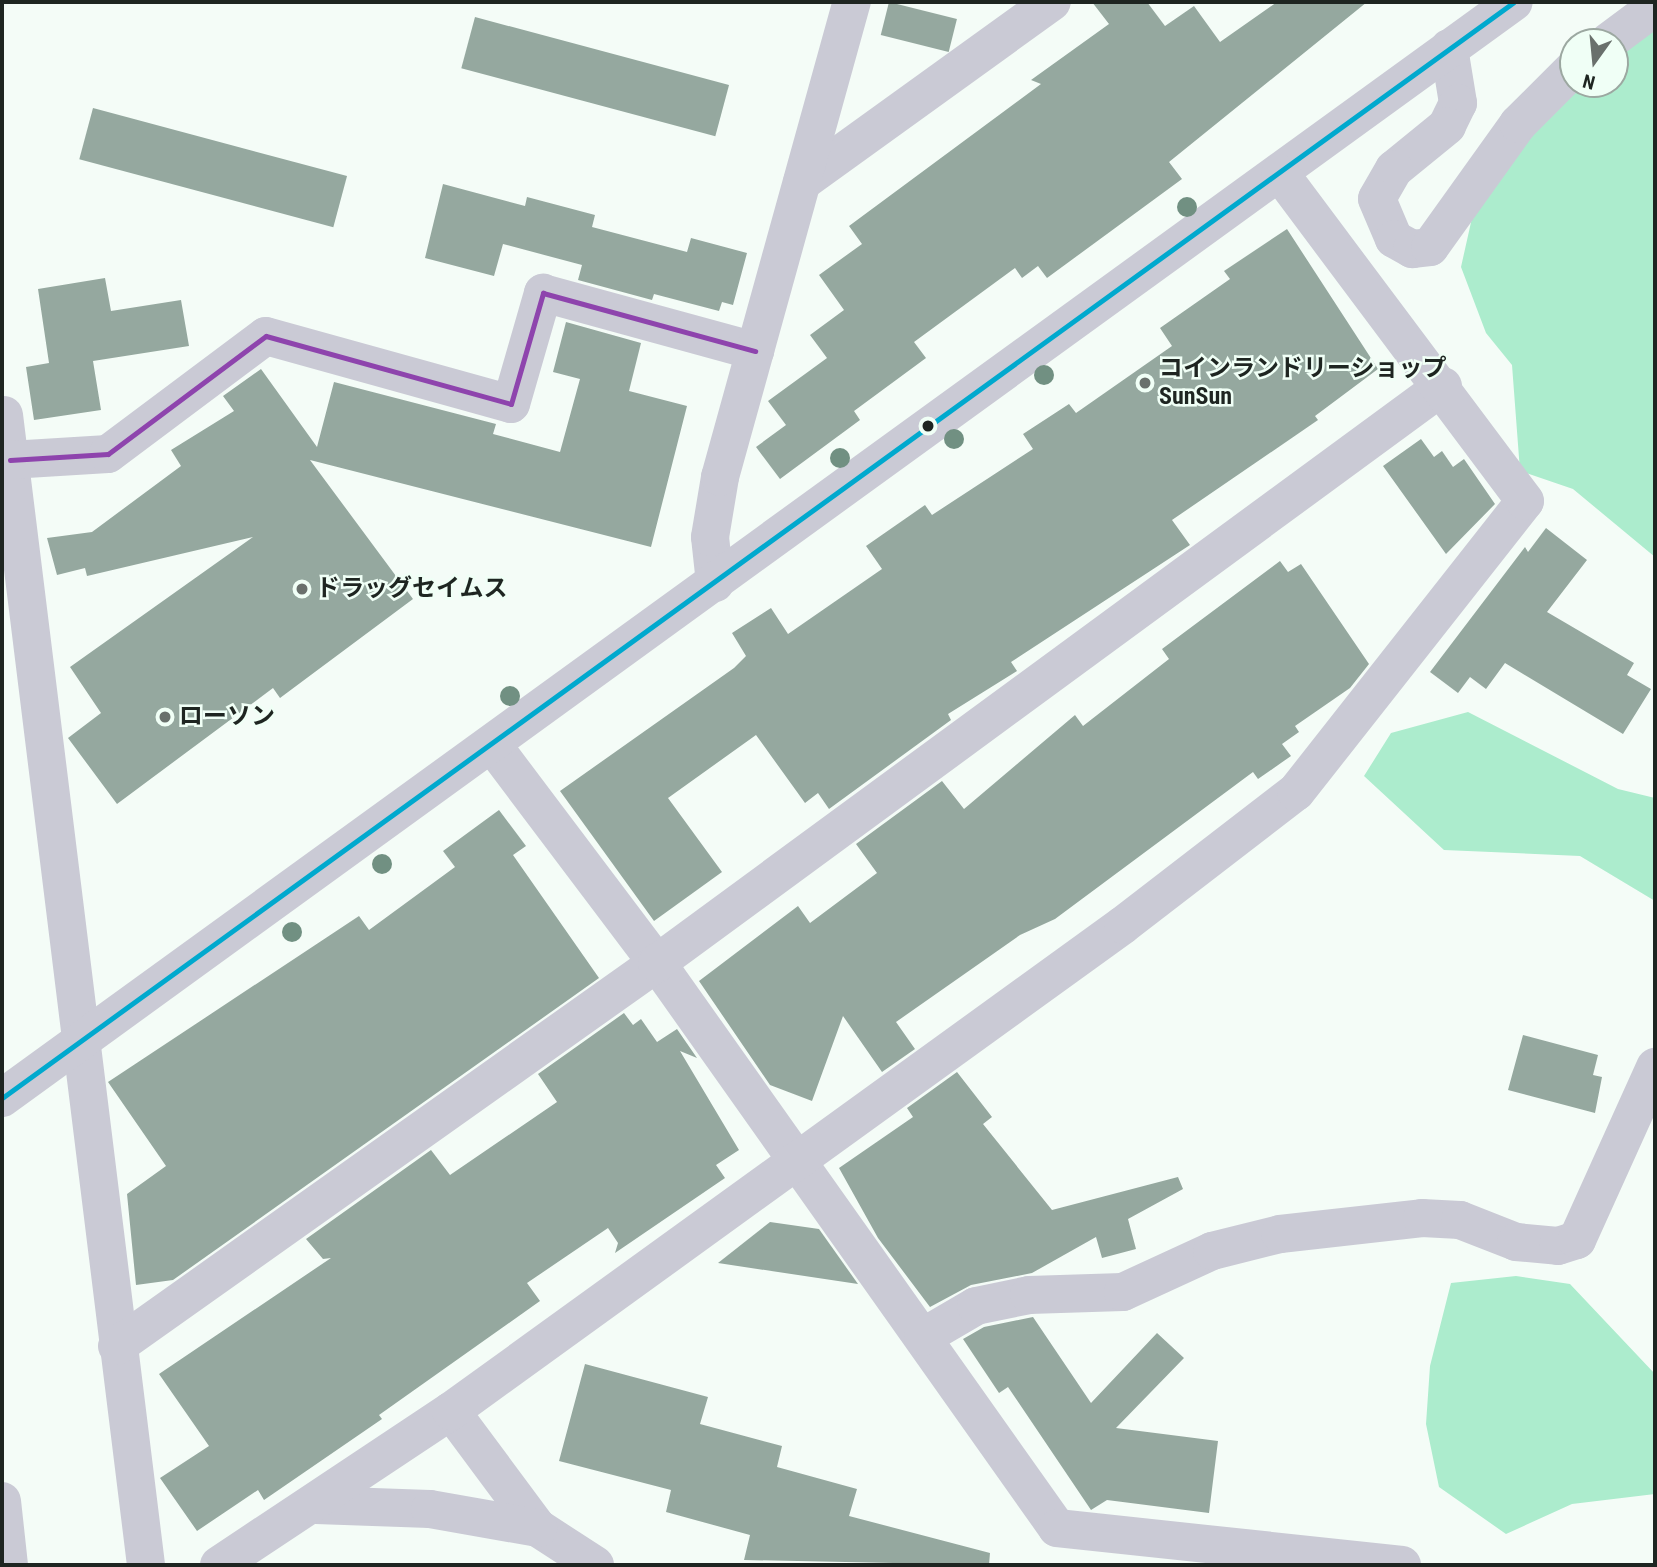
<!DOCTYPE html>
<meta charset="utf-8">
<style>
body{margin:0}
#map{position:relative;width:1657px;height:1567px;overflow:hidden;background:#f4fcf7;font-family:"Roboto Condensed","Noto Sans JP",sans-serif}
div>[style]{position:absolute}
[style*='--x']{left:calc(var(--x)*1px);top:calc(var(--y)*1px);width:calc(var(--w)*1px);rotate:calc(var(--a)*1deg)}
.forest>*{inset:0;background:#aceccd}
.building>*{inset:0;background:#95a89f;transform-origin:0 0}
.minor>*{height:38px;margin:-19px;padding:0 19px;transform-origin:19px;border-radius:19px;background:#cacad5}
.bus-1>*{height:5px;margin:-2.5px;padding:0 2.5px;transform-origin:2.5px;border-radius:2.5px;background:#00a9ce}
.bus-2>*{height:5px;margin:-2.5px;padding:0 2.5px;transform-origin:2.5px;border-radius:2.5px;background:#8e44ad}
.trees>*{width:20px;height:20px;margin:-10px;border-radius:50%;background:#719082}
.dots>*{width:19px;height:19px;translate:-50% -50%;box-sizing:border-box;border:4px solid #f0fff6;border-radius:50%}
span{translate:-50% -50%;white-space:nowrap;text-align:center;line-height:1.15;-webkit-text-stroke:5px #f0fff6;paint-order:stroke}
.poi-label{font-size:24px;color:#1e2521;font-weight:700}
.left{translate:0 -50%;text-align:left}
.frame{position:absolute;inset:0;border:4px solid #1e2521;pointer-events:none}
.north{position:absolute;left:1559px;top:28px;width:70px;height:70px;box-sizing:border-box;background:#f0fff6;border:2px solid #9ca8a1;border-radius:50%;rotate:195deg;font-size:19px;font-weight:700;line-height:28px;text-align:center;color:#1e2521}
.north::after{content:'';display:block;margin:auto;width:24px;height:32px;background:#69706c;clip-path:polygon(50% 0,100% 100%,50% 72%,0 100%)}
</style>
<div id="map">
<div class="forest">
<div style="clip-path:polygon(1655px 23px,1655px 557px,1573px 489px,1520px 471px,1512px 365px,1486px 333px,1461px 267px,1476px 200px,1551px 108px,1580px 84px,1615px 84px,1615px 56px)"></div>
<div style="clip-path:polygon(1468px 712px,1618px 789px,1655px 798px,1655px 901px,1580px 856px,1444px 850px,1364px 776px,1391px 733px)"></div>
<div style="clip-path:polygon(1516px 1276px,1570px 1284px,1655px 1374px,1655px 1494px,1572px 1504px,1506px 1534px,1439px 1487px,1426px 1424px,1430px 1366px,1451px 1283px)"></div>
</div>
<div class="building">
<div style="left:889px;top:2px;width:70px;height:34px;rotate:14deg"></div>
<div style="clip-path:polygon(1092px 2px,1147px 2px,1165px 26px,1194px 6px,1220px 42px,1277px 2px,1367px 2px,1169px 162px,1182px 179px,1047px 278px,1038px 266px,1022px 278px,1015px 268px,914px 342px,926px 358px,854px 411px,860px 420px,780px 479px,756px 447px,786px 425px,768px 401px,827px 358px,810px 335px,844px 310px,819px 275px,862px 244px,849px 226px,1041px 84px,1031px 80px,1109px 24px)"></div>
<div style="left:475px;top:17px;width:263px;height:53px;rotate:15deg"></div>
<div style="left:93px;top:108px;width:263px;height:53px;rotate:15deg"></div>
<div style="clip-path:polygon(443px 184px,525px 206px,527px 197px,595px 215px,592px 227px,687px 252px,691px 238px,747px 253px,733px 305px,722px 302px,719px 311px,654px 294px,652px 300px,578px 280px,582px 265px,503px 244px,494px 276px,425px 258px)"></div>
<div style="clip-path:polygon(1287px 229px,1378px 369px,1315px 416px,1318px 420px,1172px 520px,1190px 545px,1011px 662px,1017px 671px,948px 714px,951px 720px,829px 809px,818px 793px,805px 803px,756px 735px,668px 798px,722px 872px,654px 921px,560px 791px,734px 668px,746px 656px,732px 633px,771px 608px,788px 634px,882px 569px,866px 546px,925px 505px,932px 515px,1033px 449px,1023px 434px,1069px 404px,1076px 413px,1172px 346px,1160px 328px,1230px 279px,1224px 271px)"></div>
<div style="clip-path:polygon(105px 278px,111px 311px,181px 300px,189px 346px,93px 361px,101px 410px,34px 420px,26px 367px,49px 363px,38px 289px)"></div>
<div style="clip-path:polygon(566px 322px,641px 343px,629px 391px,687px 406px,651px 547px,310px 460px,413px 599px,280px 698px,273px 688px,117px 804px,68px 738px,101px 713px,70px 667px,253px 537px,87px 576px,85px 568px,57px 575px,47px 538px,92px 532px,181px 466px,171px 450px,234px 411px,223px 396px,261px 369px,317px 447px,334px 382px,496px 424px,493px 434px,560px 452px,580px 379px,553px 372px)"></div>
<div style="clip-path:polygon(1421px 439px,1434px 457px,1442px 451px,1453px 467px,1464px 459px,1495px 504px,1446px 554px,1383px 466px)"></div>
<div style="clip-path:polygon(1546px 528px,1587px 560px,1547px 612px,1634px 663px,1627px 675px,1651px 689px,1623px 734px,1505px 663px,1486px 689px,1470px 677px,1458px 693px,1430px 672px,1525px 547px,1528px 552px)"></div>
<div style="clip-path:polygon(1280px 561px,1288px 572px,1301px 564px,1369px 664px,1350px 688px,1295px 726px,1299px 732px,1282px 744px,1291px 756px,1258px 779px,1253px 772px,1055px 919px,1020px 935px,896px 1022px,915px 1049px,882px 1072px,843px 1016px,812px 1101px,770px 1085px,699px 981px,798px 906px,810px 923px,877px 873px,856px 844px,942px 781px,964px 809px,1075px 715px,1083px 726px,1169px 659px,1162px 649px)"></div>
<div style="clip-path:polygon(499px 810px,526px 846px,513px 855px,599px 978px,173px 1280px,136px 1285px,127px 1194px,166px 1166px,108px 1082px,359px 916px,369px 930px,455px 867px,443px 851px)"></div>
<div style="clip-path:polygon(624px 1013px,633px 1025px,641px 1019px,657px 1042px,677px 1029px,697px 1058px,680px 1051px,739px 1150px,716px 1165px,725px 1178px,615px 1253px,618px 1243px,608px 1228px,527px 1283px,540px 1301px,379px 1415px,382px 1419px,264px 1500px,258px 1490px,197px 1531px,160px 1478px,209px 1446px,159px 1374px,331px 1258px,323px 1259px,306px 1239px,431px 1150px,450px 1175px,557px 1102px,538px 1074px)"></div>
<div style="clip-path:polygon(1523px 1035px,1598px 1055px,1593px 1075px,1602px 1077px,1595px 1113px,1508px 1090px)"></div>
<div style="clip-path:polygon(957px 1072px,992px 1117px,983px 1124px,1052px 1210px,1178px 1177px,1183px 1189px,1128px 1219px,1136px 1249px,1102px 1258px,1096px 1237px,1032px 1273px,971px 1285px,930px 1307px,878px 1238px,839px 1168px,913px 1117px,907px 1108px)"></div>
<div style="clip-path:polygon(770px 1222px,819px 1229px,858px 1284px,718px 1263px)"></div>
<div style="clip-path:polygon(1033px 1317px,1091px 1403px,1157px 1333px,1184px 1358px,1116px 1428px,1218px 1441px,1209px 1513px,1107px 1500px,1091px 1510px,1008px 1387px,999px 1393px,963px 1339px,984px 1327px)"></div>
<div style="clip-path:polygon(585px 1364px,708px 1397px,700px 1424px,782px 1446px,777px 1467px,857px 1489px,849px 1516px,990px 1553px,989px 1565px,744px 1560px,750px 1535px,666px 1512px,671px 1490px,559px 1461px)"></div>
</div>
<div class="minor">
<div style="--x:1608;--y:42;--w:59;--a:-36.7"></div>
<div style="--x:1449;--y:48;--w:56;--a:80.7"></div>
<div style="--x:1458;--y:103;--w:25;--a:116"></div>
<div style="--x:1447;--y:126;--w:68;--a:140.9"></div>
<div style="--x:1394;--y:169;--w:34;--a:120"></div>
<div style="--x:1377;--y:199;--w:43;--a:67"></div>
<div style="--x:1394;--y:239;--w:21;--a:29"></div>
<div style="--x:1412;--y:249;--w:18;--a:-6"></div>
<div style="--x:1430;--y:247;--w:151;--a:-54.4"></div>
<div style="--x:1518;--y:124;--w:78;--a:-45"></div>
<div style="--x:802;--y:182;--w:308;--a:-35.8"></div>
<div style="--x:4;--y:415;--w:1159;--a:82.96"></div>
<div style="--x:10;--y:460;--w:98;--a:-3.5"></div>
<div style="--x:108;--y:454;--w:197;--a:-36.8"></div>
<div style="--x:266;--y:336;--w:254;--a:15.5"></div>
<div style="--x:511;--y:404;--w:116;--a:-73.9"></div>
<div style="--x:543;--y:293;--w:220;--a:15.3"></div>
<div style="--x:715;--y:583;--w:46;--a:-96.2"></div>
<div style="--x:710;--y:537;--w:61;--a:-80.5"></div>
<div style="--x:720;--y:477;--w:493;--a:-74.5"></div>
<div style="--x:494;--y:747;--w:271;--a:53"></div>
<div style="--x:657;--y:963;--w:692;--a:54.7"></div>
<div style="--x:1057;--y:1528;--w:347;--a:6.1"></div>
<div style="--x:2;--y:1098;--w:1867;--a:-35.94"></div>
<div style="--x:923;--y:1337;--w:61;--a:-30.3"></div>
<div style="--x:976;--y:1306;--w:54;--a:-11.7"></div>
<div style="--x:1029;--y:1295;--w:94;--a:-1.8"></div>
<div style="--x:1123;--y:1292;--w:98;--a:-24.7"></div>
<div style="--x:1212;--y:1251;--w:70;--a:-14"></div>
<div style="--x:1280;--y:1234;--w:143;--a:-6.4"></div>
<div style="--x:1422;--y:1218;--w:38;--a:3"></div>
<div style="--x:1460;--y:1220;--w:60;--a:21.4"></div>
<div style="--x:1516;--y:1242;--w:42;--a:5.4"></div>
<div style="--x:1558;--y:1246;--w:20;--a:-18"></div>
<div style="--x:1577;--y:1240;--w:190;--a:-65.7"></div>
<div style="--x:117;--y:1346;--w:662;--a:-35.35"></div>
<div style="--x:657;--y:963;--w:975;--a:-36.28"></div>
<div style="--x:451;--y:1411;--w:146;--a:53.4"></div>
<div style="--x:538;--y:1528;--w:68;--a:33"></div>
<div style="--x:2;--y:1501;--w:64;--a:83.8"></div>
<div style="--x:316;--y:1505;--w:114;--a:2"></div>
<div style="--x:430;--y:1509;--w:110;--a:10"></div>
<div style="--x:219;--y:1565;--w:278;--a:-33.6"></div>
<div style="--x:451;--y:1411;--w:829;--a:-35.87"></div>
<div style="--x:1123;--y:925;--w:218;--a:-37.6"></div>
<div style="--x:1296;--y:792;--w:370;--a:-51.8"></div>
<div style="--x:1525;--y:501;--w:409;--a:-126.8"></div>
</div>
<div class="bus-1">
<div style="--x:2;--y:1098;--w:1867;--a:-35.94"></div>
</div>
<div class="bus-2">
<div style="--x:10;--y:460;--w:98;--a:-3.5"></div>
<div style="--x:108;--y:454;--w:197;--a:-36.8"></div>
<div style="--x:266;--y:336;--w:254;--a:15.5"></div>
<div style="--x:511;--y:404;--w:116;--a:-73.9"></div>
<div style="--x:543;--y:293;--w:220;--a:15.3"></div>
</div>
<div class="trees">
<div style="left:1187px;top:207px"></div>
<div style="left:1044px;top:375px"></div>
<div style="left:954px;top:439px"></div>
<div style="left:840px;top:458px"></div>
<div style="left:510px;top:696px"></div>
<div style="left:382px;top:864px"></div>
<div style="left:292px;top:932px"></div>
</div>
<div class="dots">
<div style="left:1145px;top:383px;background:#69706c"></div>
<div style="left:928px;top:426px;background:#1e2521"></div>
<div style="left:302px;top:589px;background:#69706c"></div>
<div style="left:165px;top:717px;background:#69706c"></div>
</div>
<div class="poi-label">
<span class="left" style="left:1159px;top:383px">コインランドリーショップ<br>SunSun</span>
<span class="left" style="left:316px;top:589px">ドラッグセイムス</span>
<span class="left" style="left:179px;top:717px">ローソン</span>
</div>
<div class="frame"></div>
<div class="north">N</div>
</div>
